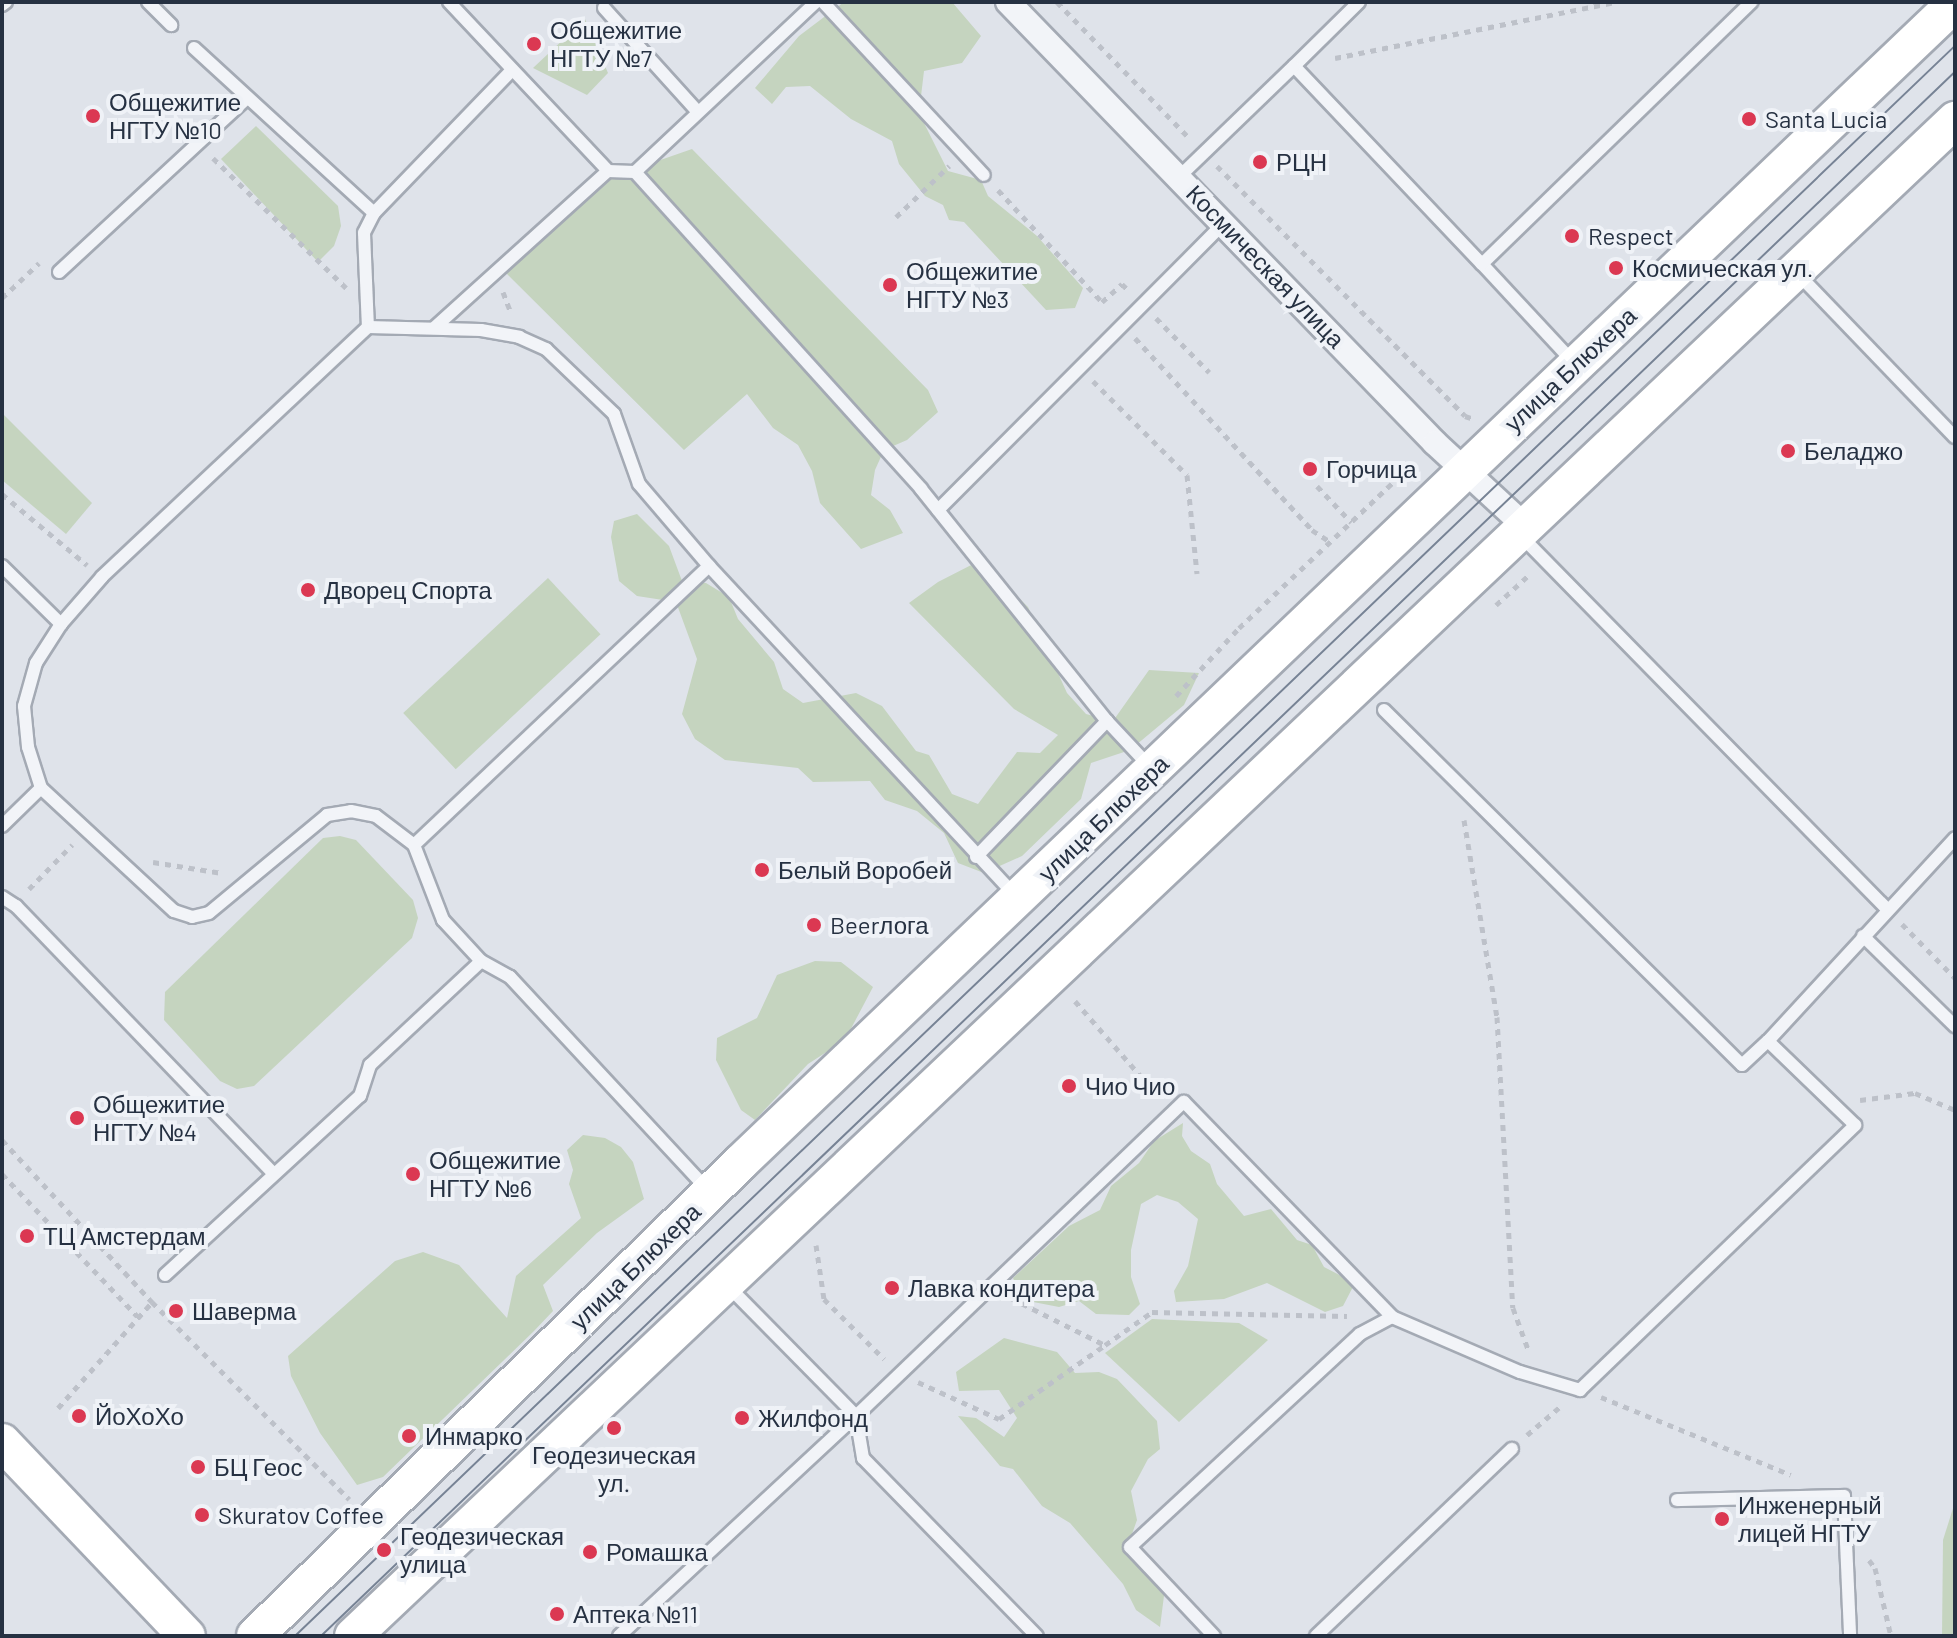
<!DOCTYPE html>
<meta charset="utf-8">
<style>
body{margin:0}
#map{position:relative;width:1957px;height:1638px;overflow:hidden;background:#dfe3ea;font-family:Barlow,sans-serif}
div>[style]{position:absolute}
[style*='--x']{left:calc(var(--x)*1px);top:calc(var(--y)*1px);width:calc(var(--w)*1px);rotate:calc(var(--a)*1deg)}
.green>*{inset:0;background:#c5d4bf;transform-origin:0 0}
.path>*{height:5px;margin-top:-2.5px;transform-origin:0;background:repeating-linear-gradient(90deg,#bdc1c9 0 6px,transparent 0 12px)}
.roads{filter:drop-shadow(2px 0 #a4aab4) drop-shadow(-2px 0 #a4aab4) drop-shadow(0 2px #a4aab4) drop-shadow(0 -2px #a4aab4)}
.lane>*{height:12px;margin:-6px;padding:0 6px;transform-origin:6px;border-radius:6px;background:#f2f4f8}
.street>*{height:24px;margin:-12px;padding:0 12px;transform-origin:12px;border-radius:12px;background:#f2f4f8}
.secondary>*{height:36px;margin:-18px;padding:0 18px;transform-origin:18px;border-radius:18px;background:#fff}
.tram>*{height:2px;margin:-1px;padding:0 1px;transform-origin:1px;border-radius:1px;background:#778395}
.dots>*{width:22px;height:22px;translate:-50% -50%;box-sizing:border-box;border:4px solid #eff2f7;border-radius:50%}
span{translate:-50% -50%;white-space:nowrap;text-align:center;line-height:1.15;-webkit-text-stroke:8px #eff2f7;paint-order:stroke}
.poi-label{font-size:24px;color:#263142}
.left{translate:0 -50%;text-align:left}
.street-label{font-size:24px;color:#263142}
.frame{position:absolute;inset:0;border:4px solid #263142;pointer-events:none}
</style>
<div id="map">
<div class="green">
<div style="clip-path:polygon(844px 2px,952px 2px,981px 36px,962px 63px,924px 71px,919px 113px,948px 171px,981px 180px,988px 196px,1037px 236px,1083px 288px,1075px 308px,1046px 310px,964px 222px,949px 220px,943px 205px,925px 196px,899px 164px,892px 141px,851px 119px,810px 86px,786px 87px,772px 104px,755px 88px,799px 36px)"></div>
<div style="clip-path:polygon(585px 19px,608px 73px,587px 95px,533px 68px)"></div>
<div style="clip-path:polygon(256px 126px,338px 206px,341px 226px,334px 246px,318px 262px,221px 159px)"></div>
<div style="clip-path:polygon(692px 149px,928px 390px,938px 412px,907px 440px,884px 450px,875px 470px,871px 495px,890px 510px,903px 533px,861px 549px,820px 503px,812px 471px,798px 445px,773px 428px,747px 394px,684px 450px,506px 273px,616px 175px,622px 180px,626px 172px)"></div>
<div style="clip-path:polygon(2px 413px,92px 503px,66px 534px,2px 480px)"></div>
<div style="clip-path:polygon(637px 514px,669px 546px,682px 581px,706px 583px,729px 597px,738px 619px,774px 662px,783px 689px,803px 703px,856px 693px,882px 706px,916px 751px,929px 755px,952px 794px,978px 804px,1017px 752px,1040px 753px,1058px 735px,1014px 709px,909px 603px,938px 582px,981px 560px,1028px 607px,1067px 693px,1086px 714px,1113px 721px,1149px 670px,1199px 673px,1184px 705px,1130px 750px,1091px 763px,1081px 799px,1022px 856px,984px 873px,958px 863px,944px 833px,917px 811px,885px 800px,870px 781px,813px 782px,798px 768px,725px 760px,695px 739px,682px 714px,697px 659px,676px 602px,637px 596px,619px 581px,611px 537px,614px 521px)"></div>
<div style="left:548px;top:578px;width:77px;height:198px;rotate:47deg"></div>
<div style="clip-path:polygon(340px 836px,356px 840px,413px 900px,418px 918px,412px 938px,254px 1086px,237px 1089px,220px 1081px,164px 1020px,165px 992px,323px 838px)"></div>
<div style="clip-path:polygon(815px 961px,841px 962px,873px 987px,845px 1040px,808px 1064px,755px 1120px,741px 1110px,716px 1060px,717px 1038px,757px 1018px,777px 975px)"></div>
<div style="clip-path:polygon(1183px 1123px,1182px 1136px,1191px 1151px,1210px 1164px,1217px 1184px,1244px 1216px,1271px 1209px,1297px 1240px,1312px 1245px,1324px 1267px,1355px 1283px,1343px 1306px,1325px 1312px,1267px 1283px,1224px 1299px,1176px 1302px,1174px 1291px,1188px 1266px,1198px 1219px,1178px 1202px,1157px 1195px,1141px 1204px,1131px 1250px,1131px 1277px,1140px 1304px,1129px 1315px,1096px 1314px,1079px 1301px,1059px 1307px,1023px 1300px,1013px 1278px,1069px 1226px,1100px 1210px,1111px 1186px,1139px 1163px,1154px 1141px)"></div>
<div style="clip-path:polygon(583px 1135px,605px 1138px,621px 1147px,633px 1162px,644px 1199px,597px 1233px,543px 1285px,553px 1311px,534px 1331px,383px 1477px,357px 1485px,320px 1433px,291px 1376px,288px 1356px,395px 1261px,423px 1252px,459px 1265px,507px 1318px,516px 1276px,581px 1218px,569px 1184px,573px 1170px,567px 1150px)"></div>
<div style="clip-path:polygon(1152px 1319px,1239px 1323px,1268px 1340px,1179px 1422px,1105px 1353px)"></div>
<div style="clip-path:polygon(1004px 1338px,1057px 1352px,1075px 1373px,1099px 1372px,1117px 1379px,1157px 1421px,1160px 1449px,1148px 1459px,1131px 1491px,1137px 1520px,1132px 1534px,1137px 1566px,1165px 1588px,1160px 1627px,1136px 1610px,1123px 1584px,1070px 1523px,1042px 1506px,1013px 1469px,1000px 1466px,958px 1416px,976px 1418px,1004px 1437px,1017px 1418px,999px 1390px,959px 1391px,956px 1372px)"></div>
<div style="clip-path:polygon(1955px 1502px,1955px 1636px,1942px 1636px,1943px 1540px)"></div>
</div>
<div class="path">
<div style="--x:1057;--y:2;--w:191;--a:45.8"></div>
<div style="--x:1335;--y:58;--w:287;--a:-11.3"></div>
<div style="--x:213;--y:158;--w:186;--a:44.3"></div>
<div style="--x:1217;--y:166;--w:352;--a:45.2"></div>
<div style="--x:1465;--y:416;--w:9;--a:18"></div>
<div style="--x:998;--y:190;--w:153;--a:47.1"></div>
<div style="--x:1102;--y:302;--w:27;--a:-42"></div>
<div style="--x:1122;--y:284;--w:10;--a:45"></div>
<div style="--x:896;--y:217;--w:74;--a:-43.9"></div>
<div style="--x:503;--y:292;--w:22;--a:69"></div>
<div style="--x:2;--y:298;--w:51;--a:-43.4"></div>
<div style="--x:1156;--y:318;--w:76;--a:45.5"></div>
<div style="--x:1135;--y:338;--w:261;--a:47.3"></div>
<div style="--x:1312;--y:530;--w:20;--a:33"></div>
<div style="--x:1093;--y:381;--w:133;--a:45"></div>
<div style="--x:1187;--y:475;--w:99;--a:84.2"></div>
<div style="--x:1317;--y:486;--w:50;--a:46.6"></div>
<div style="--x:2;--y:494;--w:111;--a:39.9"></div>
<div style="--x:1496;--y:605;--w:46;--a:-42.4"></div>
<div style="--x:1176;--y:696;--w:93;--a:-47.2"></div>
<div style="--x:1239;--y:628;--w:223;--a:-43.4"></div>
<div style="--x:1464;--y:820;--w:200;--a:80.5"></div>
<div style="--x:1497;--y:1017;--w:291;--a:86.9"></div>
<div style="--x:1513;--y:1308;--w:47;--a:70"></div>
<div style="--x:153;--y:862;--w:70;--a:9.1"></div>
<div style="--x:29;--y:889;--w:62;--a:-45.7"></div>
<div style="--x:1902;--y:924;--w:76;--a:45.5"></div>
<div style="--x:1075;--y:1001;--w:128;--a:48.8"></div>
<div style="--x:1860;--y:1100;--w:55;--a:-7.3"></div>
<div style="--x:1915;--y:1093;--w:43;--a:23"></div>
<div style="--x:2;--y:1140;--w:221;--a:47.2"></div>
<div style="--x:152;--y:1302;--w:279;--a:45"></div>
<div style="--x:2;--y:1174;--w:196;--a:46.4"></div>
<div style="--x:816;--y:1245;--w:55;--a:81.6"></div>
<div style="--x:824;--y:1299;--w:85;--a:45"></div>
<div style="--x:1011;--y:1298;--w:105;--a:26.6"></div>
<div style="--x:1105;--y:1345;--w:57;--a:-35.1"></div>
<div style="--x:1152;--y:1312;--w:195;--a:1.2"></div>
<div style="--x:918;--y:1382;--w:89;--a:24.6"></div>
<div style="--x:999;--y:1419;--w:129;--a:-34.9"></div>
<div style="--x:1601;--y:1397;--w:205;--a:22.3"></div>
<div style="--x:58;--y:1408;--w:142;--a:-48.4"></div>
<div style="--x:1527;--y:1435;--w:46;--a:-40.6"></div>
<div style="--x:1869;--y:1560;--w:10;--a:53"></div>
<div style="--x:1875;--y:1568;--w:70;--a:76.8"></div>
</div>
<div class="roads">
<div class="lane">
<div style="--x:148;--y:2;--w:33;--a:45"></div>
<div style="--x:449;--y:2;--w:232;--a:46.7"></div>
<div style="--x:608;--y:171;--w:27;--a:2"></div>
<div style="--x:816;--y:2;--w:248;--a:136.8"></div>
<div style="--x:635;--y:172;--w:427;--a:47.9"></div>
<div style="--x:921;--y:489;--w:297;--a:51.3"></div>
<div style="--x:1107;--y:721;--w:64;--a:46.9"></div>
<div style="--x:823;--y:2;--w:236;--a:47.1"></div>
<div style="--x:1359;--y:2;--w:91;--a:135.4"></div>
<div style="--x:1294;--y:66;--w:273;--a:46.5"></div>
<div style="--x:2;--y:5;--w:5;--a:-37"></div>
<div style="--x:604;--y:8;--w:140;--a:47.9"></div>
<div style="--x:194;--y:48;--w:244;--a:42.5"></div>
<div style="--x:374;--y:213;--w:22;--a:117"></div>
<div style="--x:364;--y:233;--w:94;--a:87.6"></div>
<div style="--x:368;--y:327;--w:113;--a:1.5"></div>
<div style="--x:481;--y:330;--w:39;--a:10"></div>
<div style="--x:519;--y:337;--w:30;--a:24"></div>
<div style="--x:546;--y:349;--w:94;--a:43.7"></div>
<div style="--x:614;--y:414;--w:74;--a:70.3"></div>
<div style="--x:639;--y:484;--w:108;--a:49.5"></div>
<div style="--x:1180;--y:176;--w:158;--a:-44"></div>
<div style="--x:374;--y:213;--w:197;--a:-46"></div>
<div style="--x:59;--y:272;--w:255;--a:-42.8"></div>
<div style="--x:1796;--y:272;--w:229;--a:46.1"></div>
<div style="--x:368;--y:327;--w:365;--a:136.8"></div>
<div style="--x:102;--y:577;--w:62;--a:131.1"></div>
<div style="--x:61;--y:624;--w:46;--a:122.7"></div>
<div style="--x:36;--y:663;--w:45;--a:105.6"></div>
<div style="--x:24;--y:706;--w:41;--a:84.4"></div>
<div style="--x:28;--y:747;--w:43;--a:72.4"></div>
<div style="--x:41;--y:788;--w:181;--a:42.8"></div>
<div style="--x:174;--y:911;--w:19;--a:18"></div>
<div style="--x:192;--y:917;--w:17;--a:-13"></div>
<div style="--x:209;--y:913;--w:153;--a:-39.7"></div>
<div style="--x:327;--y:815;--w:24;--a:-9"></div>
<div style="--x:351;--y:811;--w:25;--a:11"></div>
<div style="--x:376;--y:816;--w:48;--a:37.3"></div>
<div style="--x:434;--y:328;--w:234;--a:-42.1"></div>
<div style="--x:1575;--y:364;--w:137;--a:-132.9"></div>
<div style="--x:1482;--y:264;--w:376;--a:-44.2"></div>
<div style="--x:938;--y:510;--w:404;--a:-45.1"></div>
<div style="--x:1520;--y:535;--w:524;--a:45.54"></div>
<div style="--x:2;--y:566;--w:83;--a:44.5"></div>
<div style="--x:1384;--y:710;--w:504;--a:44.76"></div>
<div style="--x:1742;--y:1065;--w:35;--a:-43"></div>
<div style="--x:2;--y:826;--w:54;--a:-44.3"></div>
<div style="--x:976;--y:857;--w:189;--a:-46.1"></div>
<div style="--x:2;--y:897;--w:17;--a:33"></div>
<div style="--x:16;--y:906;--w:371;--a:46.1"></div>
<div style="--x:1863;--y:936;--w:129;--a:44.4"></div>
<div style="--x:708;--y:1190;--w:291;--a:-132.9"></div>
<div style="--x:510;--y:977;--w:33;--a:-151"></div>
<div style="--x:481;--y:961;--w:56;--a:-132.8"></div>
<div style="--x:443;--y:920;--w:80;--a:-111.1"></div>
<div style="--x:414;--y:845;--w:406;--a:-43.4"></div>
<div style="--x:709;--y:566;--w:451;--a:47.1"></div>
<div style="--x:165;--y:1275;--w:265;--a:-42.6"></div>
<div style="--x:360;--y:1096;--w:33;--a:-72"></div>
<div style="--x:370;--y:1065;--w:152;--a:-43.1"></div>
<div style="--x:728;--y:1286;--w:182;--a:45.4"></div>
<div style="--x:856;--y:1416;--w:454;--a:-43.8"></div>
<div style="--x:1184;--y:1102;--w:299;--a:45.9"></div>
<div style="--x:1392;--y:1317;--w:139;--a:23.3"></div>
<div style="--x:1520;--y:1372;--w:63;--a:16.7"></div>
<div style="--x:1580;--y:1390;--w:382;--a:-43.9"></div>
<div style="--x:1855;--y:1125;--w:121;--a:-136"></div>
<div style="--x:1768;--y:1041;--w:276;--a:-47.3"></div>
<div style="--x:856;--y:1416;--w:43;--a:80.5"></div>
<div style="--x:863;--y:1458;--w:249;--a:45.7"></div>
<div style="--x:1677;--y:1500;--w:167;--a:-1.4"></div>
<div style="--x:1844;--y:1496;--w:140;--a:87.5"></div>
<div style="--x:619;--y:1636;--w:323;--a:-42.9"></div>
<div style="--x:1214;--y:1636;--w:122;--a:-133.3"></div>
<div style="--x:1130;--y:1547;--w:313;--a:-42.8"></div>
<div style="--x:1360;--y:1334;--w:36;--a:-28"></div>
<div style="--x:1316;--y:1636;--w:271;--a:-43.7"></div>
</div>
<div class="street">
<div style="--x:1008;--y:2;--w:614;--a:45.92"></div>
<div style="--x:1435;--y:443;--w:124;--a:42.7"></div>
</div>
<div class="secondary">
<div style="--x:2;--y:1442;--w:268;--a:46.4"></div>
<div style="--x:255;--y:1636;--w:677;--a:-44.28"></div>
<div style="--x:740;--y:1163;--w:1680;--a:-43.67"></div>
<div style="--x:353;--y:1636;--w:2206;--a:-43.42"></div>
</div>
</div>
<div class="tram">
<div style="--x:295;--y:1636;--w:2299;--a:-43.77"></div>
<div style="--x:321;--y:1636;--w:2262;--a:-43.75"></div>
</div>
<div class="dots">
<div style="left:534px;top:44px;background:#db3852"></div>
<div style="left:93px;top:116px;background:#db3852"></div>
<div style="left:1749px;top:119px;background:#db3852"></div>
<div style="left:1260px;top:162px;background:#db3852"></div>
<div style="left:1572px;top:236px;background:#db3852"></div>
<div style="left:1616px;top:268px;background:#db3852"></div>
<div style="left:890px;top:285px;background:#db3852"></div>
<div style="left:1788px;top:451px;background:#db3852"></div>
<div style="left:1310px;top:469px;background:#db3852"></div>
<div style="left:308px;top:590px;background:#db3852"></div>
<div style="left:762px;top:870px;background:#db3852"></div>
<div style="left:814px;top:925px;background:#db3852"></div>
<div style="left:1069px;top:1086px;background:#db3852"></div>
<div style="left:77px;top:1118px;background:#db3852"></div>
<div style="left:413px;top:1174px;background:#db3852"></div>
<div style="left:27px;top:1236px;background:#db3852"></div>
<div style="left:892px;top:1288px;background:#db3852"></div>
<div style="left:176px;top:1311px;background:#db3852"></div>
<div style="left:79px;top:1416px;background:#db3852"></div>
<div style="left:742px;top:1418px;background:#db3852"></div>
<div style="left:614px;top:1428px;background:#db3852"></div>
<div style="left:409px;top:1436px;background:#db3852"></div>
<div style="left:198px;top:1467px;background:#db3852"></div>
<div style="left:202px;top:1515px;background:#db3852"></div>
<div style="left:1722px;top:1519px;background:#db3852"></div>
<div style="left:384px;top:1550px;background:#db3852"></div>
<div style="left:590px;top:1552px;background:#db3852"></div>
<div style="left:557px;top:1614px;background:#db3852"></div>
</div>
<div class="poi-label">
<span class="left" style="left:550px;top:44px">Общежитие<br>НГТУ №7</span>
<span class="left" style="left:109px;top:116px">Общежитие<br>НГТУ №10</span>
<span class="left" style="left:1765px;top:119px">Santa Lucia</span>
<span class="left" style="left:1276px;top:162px">РЦН</span>
<span class="left" style="left:1588px;top:236px">Respect</span>
<span class="left" style="left:1632px;top:268px">Космическая ул.</span>
<span class="left" style="left:906px;top:285px">Общежитие<br>НГТУ №3</span>
<span class="left" style="left:1804px;top:451px">Беладжо</span>
<span class="left" style="left:1326px;top:469px">Горчица</span>
<span class="left" style="left:324px;top:590px">Дворец Спорта</span>
<span class="left" style="left:778px;top:870px">Белый Воробей</span>
<span class="left" style="left:830px;top:925px">Beerлога</span>
<span class="left" style="left:1085px;top:1086px">Чио Чио</span>
<span class="left" style="left:93px;top:1118px">Общежитие<br>НГТУ №4</span>
<span class="left" style="left:429px;top:1174px">Общежитие<br>НГТУ №6</span>
<span class="left" style="left:43px;top:1236px">ТЦ Амстердам</span>
<span class="left" style="left:908px;top:1288px">Лавка кондитера</span>
<span class="left" style="left:192px;top:1311px">Шаверма</span>
<span class="left" style="left:95px;top:1416px">ЙоХоХо</span>
<span class="left" style="left:758px;top:1418px">Жилфонд</span>
<span class="left" style="left:425px;top:1436px">Инмарко</span>
<span style="left:614px;top:1469px">Геодезическая<br>ул.</span>
<span class="left" style="left:214px;top:1467px">БЦ Геос</span>
<span class="left" style="left:1738px;top:1519px">Инженерный<br>лицей НГТУ</span>
<span class="left" style="left:218px;top:1515px">Skuratov Coffee</span>
<span class="left" style="left:400px;top:1550px">Геодезическая<br>улица</span>
<span class="left" style="left:606px;top:1552px">Ромашка</span>
<span class="left" style="left:573px;top:1614px">Аптека №11</span>
</div>
<div class="street-label">
<span style="left:1266px;top:266px;rotate:46deg">Космическая улица</span>
<span style="left:1570px;top:369px;rotate:-43deg">улица Блюхера</span>
<span style="left:1103px;top:818px;rotate:-44deg">улица Блюхера</span>
<span style="left:635px;top:1266px;rotate:-44deg">улица Блюхера</span>
</div>
<div class="frame"></div>
</div>
